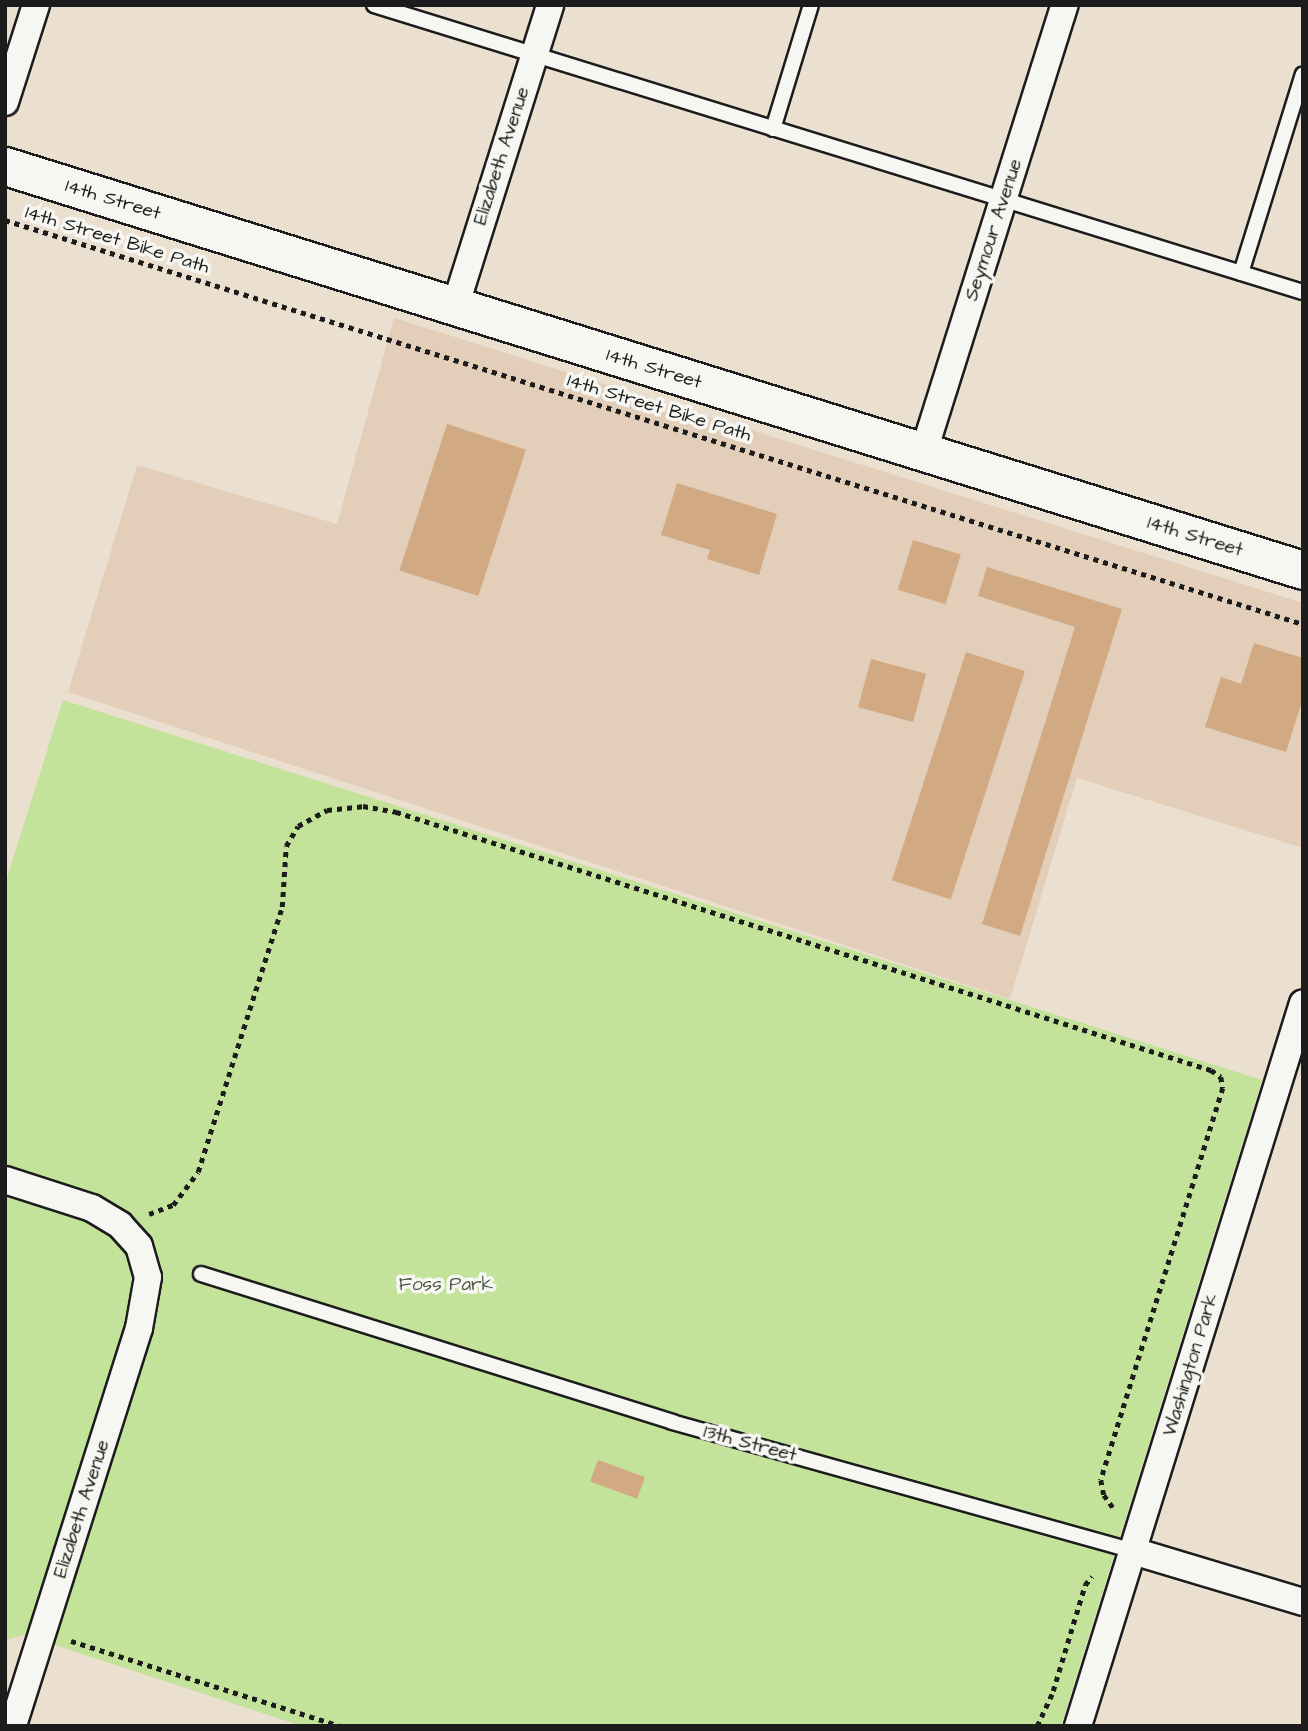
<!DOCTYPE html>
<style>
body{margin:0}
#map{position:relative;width:1308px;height:1731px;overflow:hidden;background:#ebdfd0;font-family:"Architects Daughter",sans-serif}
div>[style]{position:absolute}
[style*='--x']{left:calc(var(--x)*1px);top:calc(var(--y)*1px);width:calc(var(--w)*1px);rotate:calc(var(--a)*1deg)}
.built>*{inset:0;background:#e3cfb9}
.green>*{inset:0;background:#c3e29a}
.building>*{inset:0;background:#d1a982;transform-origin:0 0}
.path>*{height:4.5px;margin-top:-2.25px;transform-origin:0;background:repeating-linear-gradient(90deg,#1c1c1c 0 5px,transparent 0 10px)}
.roads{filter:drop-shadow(2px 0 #1c1c1c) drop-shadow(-2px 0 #1c1c1c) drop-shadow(0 2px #1c1c1c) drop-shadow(0 -2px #1c1c1c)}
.lane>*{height:14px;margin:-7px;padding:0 7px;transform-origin:7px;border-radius:7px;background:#f6f6f2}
.street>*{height:26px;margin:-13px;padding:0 13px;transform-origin:13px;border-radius:13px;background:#f6f6f2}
.secondary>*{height:37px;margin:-18.5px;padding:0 18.5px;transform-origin:18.5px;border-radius:18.5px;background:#f6f6f2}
span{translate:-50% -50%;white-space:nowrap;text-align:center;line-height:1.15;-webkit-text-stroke:7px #f6f6f2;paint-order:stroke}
.street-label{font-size:19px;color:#1c1c1c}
.park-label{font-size:19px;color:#4e5742}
.frame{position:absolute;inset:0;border:7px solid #1c1c1c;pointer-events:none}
</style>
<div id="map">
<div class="built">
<div style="clip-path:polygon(394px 318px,1303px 603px,1303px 848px,1077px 778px,1010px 999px,68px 692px,137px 465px,337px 524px)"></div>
</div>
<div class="green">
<div style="clip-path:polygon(63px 700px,1262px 1080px,1061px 1726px,302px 1726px,24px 1635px,5px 1640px,5px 884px)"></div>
</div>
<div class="building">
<div style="left:447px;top:424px;width:83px;height:154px;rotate:18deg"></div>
<div style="clip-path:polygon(677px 483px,777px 514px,759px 575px,707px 559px,710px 550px,661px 535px)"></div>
<div style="left:913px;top:540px;width:50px;height:52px;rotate:17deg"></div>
<div style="clip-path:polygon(987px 567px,1122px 609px,1020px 936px,982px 924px,1075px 627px,978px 596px)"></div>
<div style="clip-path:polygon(1254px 643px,1303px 658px,1303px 698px,1286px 752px,1205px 727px,1221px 677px,1241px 684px)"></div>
<div style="left:966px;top:652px;width:62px;height:240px;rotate:18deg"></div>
<div style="left:871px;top:659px;width:57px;height:50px;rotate:15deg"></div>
<div style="left:598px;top:1460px;width:50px;height:23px;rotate:20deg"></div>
</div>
<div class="path">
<div style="--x:5;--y:220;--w:1359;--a:17.29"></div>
<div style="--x:149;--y:1214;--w:26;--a:-21"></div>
<div style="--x:173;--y:1205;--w:41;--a:-52.9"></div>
<div style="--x:198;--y:1172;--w:278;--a:-72.4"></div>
<div style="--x:282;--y:907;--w:61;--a:-86.2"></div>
<div style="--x:286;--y:846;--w:23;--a:-59"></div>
<div style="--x:298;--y:826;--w:33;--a:-29"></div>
<div style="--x:327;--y:810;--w:36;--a:-6"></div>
<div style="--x:363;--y:806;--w:34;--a:10"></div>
<div style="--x:396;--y:812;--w:855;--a:17.57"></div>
<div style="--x:1211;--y:1070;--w:12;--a:35"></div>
<div style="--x:1221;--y:1077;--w:11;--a:80"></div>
<div style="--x:1223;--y:1088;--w:411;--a:107.3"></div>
<div style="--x:1101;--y:1480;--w:15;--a:79"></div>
<div style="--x:1104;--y:1495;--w:17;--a:54"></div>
<div style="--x:71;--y:1641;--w:282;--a:17.5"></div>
<div style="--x:1037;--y:1726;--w:38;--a:-65"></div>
<div style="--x:1053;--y:1691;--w:111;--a:-73.2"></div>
<div style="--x:1085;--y:1585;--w:11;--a:-52"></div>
</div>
<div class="roads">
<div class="lane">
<div style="--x:374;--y:5;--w:972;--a:17.17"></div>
<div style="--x:773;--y:129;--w:130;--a:-73"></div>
<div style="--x:1241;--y:273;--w:208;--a:-72.7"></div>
<div style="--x:201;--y:1274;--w:494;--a:17.4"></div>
<div style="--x:672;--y:1422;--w:479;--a:15.6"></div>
</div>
<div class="street">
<div style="--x:5;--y:102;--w:102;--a:-72.3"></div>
<div style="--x:455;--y:307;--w:317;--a:-72.5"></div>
<div style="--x:923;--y:454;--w:471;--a:-72.5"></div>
<div style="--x:5;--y:1180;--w:91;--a:17.8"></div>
<div style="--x:92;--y:1208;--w:33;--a:31"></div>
<div style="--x:120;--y:1225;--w:28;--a:48"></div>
<div style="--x:139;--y:1246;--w:32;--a:74"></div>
<div style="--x:148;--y:1277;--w:52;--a:100"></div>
<div style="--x:139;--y:1328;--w:417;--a:107.6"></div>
<div style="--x:1133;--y:1551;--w:177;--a:16.7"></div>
<div style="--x:1078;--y:1726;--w:757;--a:-72.71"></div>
</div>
<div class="secondary">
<div style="--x:5;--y:166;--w:1359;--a:17.29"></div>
</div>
</div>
<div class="street-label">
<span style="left:502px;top:156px;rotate:-72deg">Elizabeth Avenue</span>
<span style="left:113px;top:200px;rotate:17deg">14th Street</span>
<span style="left:994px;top:230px;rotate:-72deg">Seymour Avenue</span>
<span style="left:117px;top:240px;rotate:17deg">14th Street Bike Path</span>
<span style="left:654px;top:369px;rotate:17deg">14th Street</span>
<span style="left:659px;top:408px;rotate:17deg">14th Street Bike Path</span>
<span style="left:1195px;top:537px;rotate:17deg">14th Street</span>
<span style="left:1191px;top:1365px;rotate:-73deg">Washington Park</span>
<span style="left:750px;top:1444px;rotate:15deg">13th Street</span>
<span style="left:82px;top:1509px;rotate:-72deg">Elizabeth Avenue</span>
</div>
<div class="park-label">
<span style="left:446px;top:1285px">Foss Park</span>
</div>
<div class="frame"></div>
</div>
